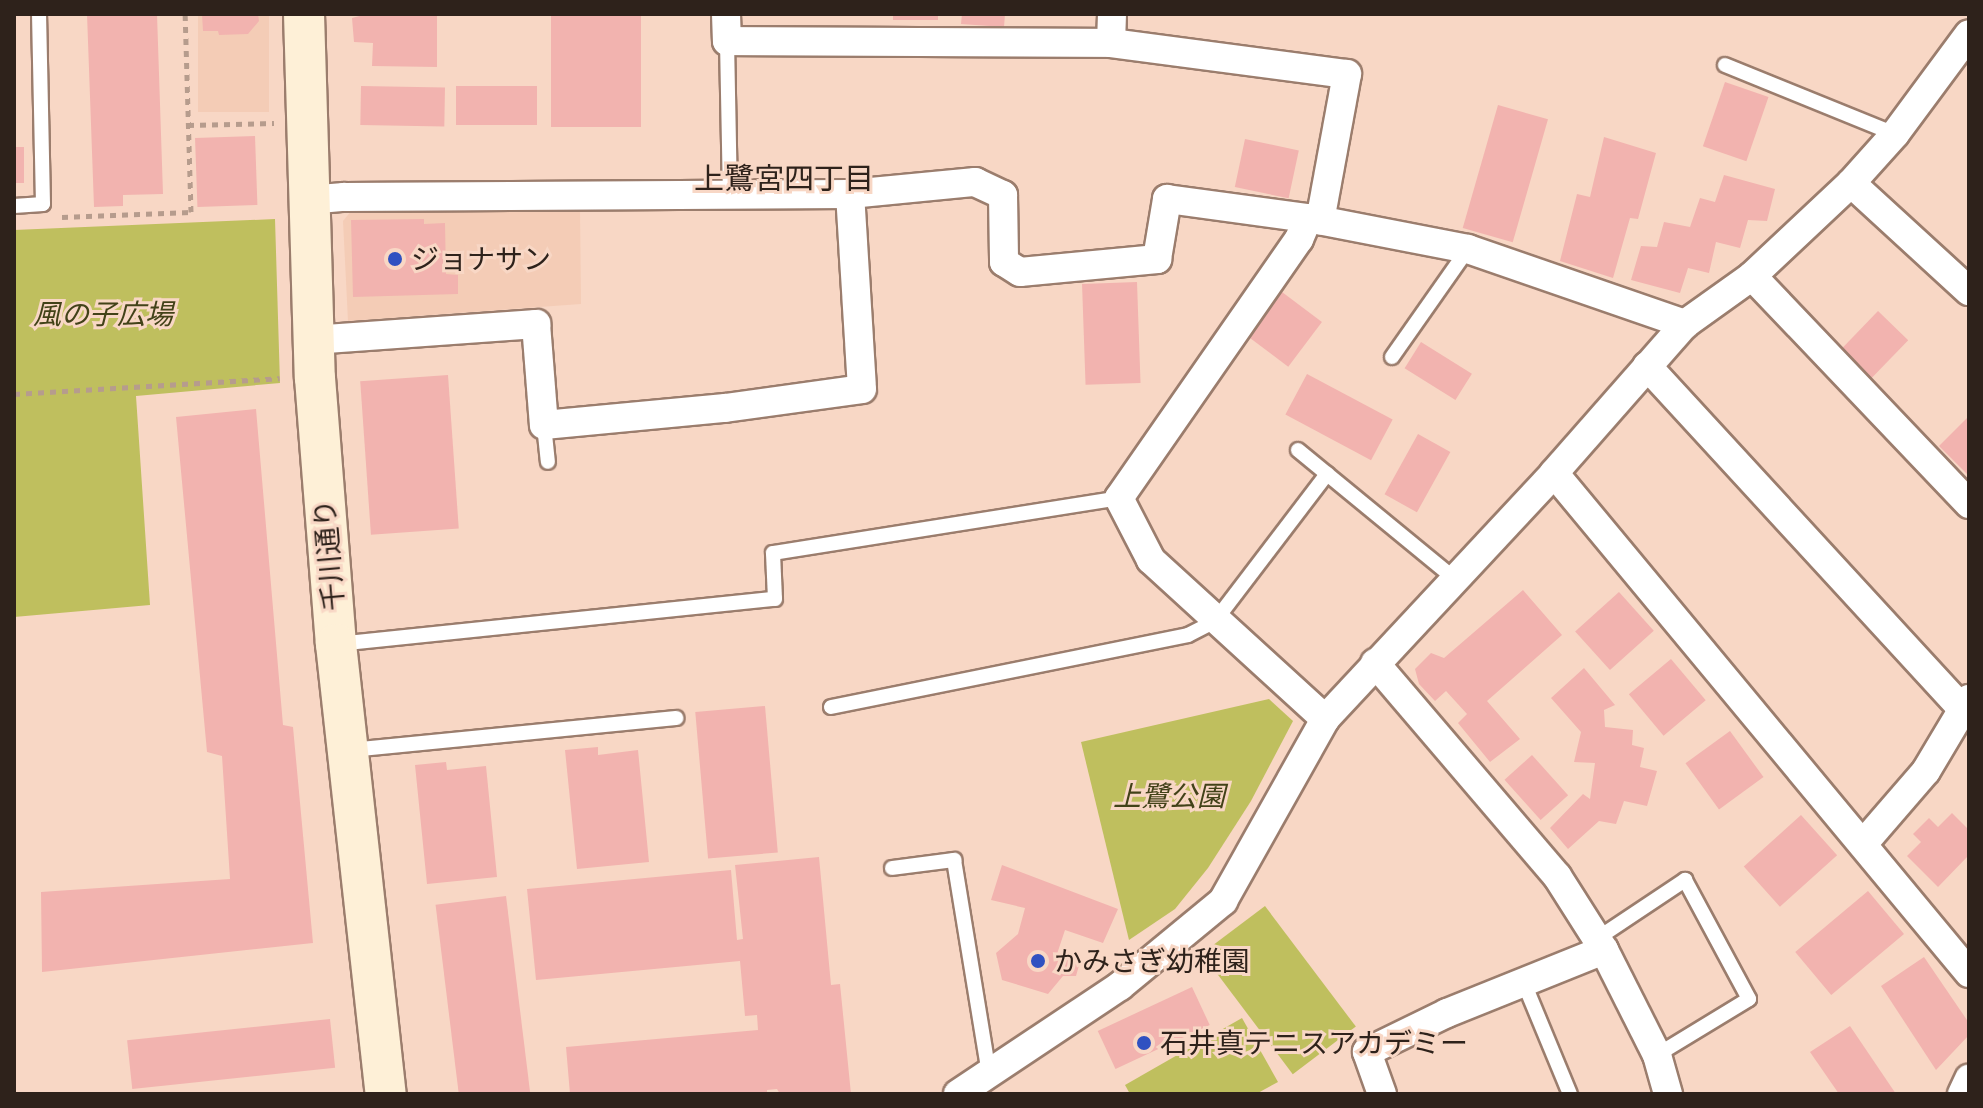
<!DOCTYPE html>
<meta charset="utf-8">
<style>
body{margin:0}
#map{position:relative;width:1983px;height:1108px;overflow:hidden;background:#f8d7c5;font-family:Merriweather,"Noto Sans JP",serif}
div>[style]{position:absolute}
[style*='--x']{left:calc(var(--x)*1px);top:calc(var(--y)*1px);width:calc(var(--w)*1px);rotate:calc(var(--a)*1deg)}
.built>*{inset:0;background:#f4ccb6;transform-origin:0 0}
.green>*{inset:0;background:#bfbf5e;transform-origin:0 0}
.building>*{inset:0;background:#f2b3af;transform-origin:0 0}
.path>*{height:5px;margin-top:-2.5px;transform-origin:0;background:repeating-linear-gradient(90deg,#b69c8d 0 6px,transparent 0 12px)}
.roads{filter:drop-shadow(2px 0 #9b7d6d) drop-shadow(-2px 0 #9b7d6d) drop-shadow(0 2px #9b7d6d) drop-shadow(0 -2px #9b7d6d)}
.service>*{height:14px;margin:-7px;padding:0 7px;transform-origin:7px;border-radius:7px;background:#fff}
.minor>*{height:28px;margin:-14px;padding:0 14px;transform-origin:14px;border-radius:14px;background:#fff}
.secondary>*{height:40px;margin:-20px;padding:0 20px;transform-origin:20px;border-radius:20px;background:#fef0d7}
.dots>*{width:22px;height:22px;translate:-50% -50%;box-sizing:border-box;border:4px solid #f8d7c5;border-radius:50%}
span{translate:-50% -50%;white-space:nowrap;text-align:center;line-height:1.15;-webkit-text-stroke:6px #f8d7c5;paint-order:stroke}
.poi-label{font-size:28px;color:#2e221b}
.left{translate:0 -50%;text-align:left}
.park-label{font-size:28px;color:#424218;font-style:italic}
.street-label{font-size:28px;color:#2e221b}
.neighbourhood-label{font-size:30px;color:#2e221b}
.frame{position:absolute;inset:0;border:16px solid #2e221b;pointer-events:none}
</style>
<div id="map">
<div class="built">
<div style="left:198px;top:14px;width:71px;height:98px"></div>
<div style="clip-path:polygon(580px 208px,581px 304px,348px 321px,343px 221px,352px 210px)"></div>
</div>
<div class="green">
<div style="clip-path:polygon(275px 219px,280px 383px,136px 396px,150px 605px,14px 617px,14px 230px)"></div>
<div style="clip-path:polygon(1269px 699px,1293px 721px,1251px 801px,1208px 868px,1175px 909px,1129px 940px,1081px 742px)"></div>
<div style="left:1265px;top:906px;width:151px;height:79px;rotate:53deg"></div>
<div style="clip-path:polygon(1242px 1018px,1278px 1082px,1256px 1094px,1130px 1094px,1125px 1085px)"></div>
</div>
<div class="building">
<div style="clip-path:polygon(87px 14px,157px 14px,163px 194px,123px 195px,123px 206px,94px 207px)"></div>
<div style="clip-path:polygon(202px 14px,258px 14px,259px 21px,248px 34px,219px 35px,218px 31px,203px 31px)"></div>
<div style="clip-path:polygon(367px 14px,437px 14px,437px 67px,372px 66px,373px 43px,354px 42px,352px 18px)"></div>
<div style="left:551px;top:14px;width:90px;height:113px"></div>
<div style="left:893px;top:14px;width:45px;height:6px"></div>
<div style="clip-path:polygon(962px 14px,1005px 14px,1004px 27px,961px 24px)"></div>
<div style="left:1725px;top:82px;width:46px;height:68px;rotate:19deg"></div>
<div style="left:361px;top:86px;width:84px;height:39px;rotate:1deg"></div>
<div style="left:456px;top:86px;width:81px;height:39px"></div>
<div style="left:1498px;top:105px;width:52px;height:128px;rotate:16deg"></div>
<div style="left:255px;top:136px;width:69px;height:60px;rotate:88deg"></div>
<div style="clip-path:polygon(1604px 137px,1656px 153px,1638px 219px,1630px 218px,1613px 278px,1560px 261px,1577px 194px,1590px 197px)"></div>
<div style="left:1245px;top:139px;width:55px;height:49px;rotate:12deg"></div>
<div style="left:14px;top:147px;width:10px;height:36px"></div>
<div style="clip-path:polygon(1724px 175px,1775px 189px,1767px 221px,1748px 220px,1740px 248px,1716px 242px,1709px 273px,1688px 268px,1680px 293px,1631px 280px,1641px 246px,1657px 247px,1664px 222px,1690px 227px,1700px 198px,1715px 202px)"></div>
<div style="clip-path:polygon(424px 219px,424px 224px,445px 223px,446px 274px,458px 275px,458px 294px,353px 297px,351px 220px)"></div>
<div style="left:1137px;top:282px;width:101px;height:55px;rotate:88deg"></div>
<div style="left:1282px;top:292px;width:50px;height:56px;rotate:37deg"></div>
<div style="left:1878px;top:311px;width:42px;height:53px;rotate:44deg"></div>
<div style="left:1421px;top:342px;width:60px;height:31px;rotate:32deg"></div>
<div style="left:1307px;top:374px;width:97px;height:46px;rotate:28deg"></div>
<div style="left:448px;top:375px;width:154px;height:88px;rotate:86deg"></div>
<div style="clip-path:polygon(256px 409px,283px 725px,293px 727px,313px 943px,42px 972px,41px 892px,230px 879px,222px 756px,207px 752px,176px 417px)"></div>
<div style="clip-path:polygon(1969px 416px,1969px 476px,1939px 446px)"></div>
<div style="left:1418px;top:434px;width:37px;height:69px;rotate:29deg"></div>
<div style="clip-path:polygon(1523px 590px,1562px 635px,1487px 701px,1520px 739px,1490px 762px,1458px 723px,1467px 714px,1446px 691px,1435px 701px,1419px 684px,1415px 669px,1431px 653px,1444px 658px)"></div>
<div style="left:1619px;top:592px;width:52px;height:59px;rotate:48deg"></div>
<div style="left:1671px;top:659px;width:54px;height:55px;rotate:50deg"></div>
<div style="clip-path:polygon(1584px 668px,1615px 705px,1604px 710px,1605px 727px,1633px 730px,1632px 745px,1644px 748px,1640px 767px,1657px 771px,1647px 806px,1624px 801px,1616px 824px,1599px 821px,1568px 849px,1550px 828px,1583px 794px,1590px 799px,1595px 763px,1574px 762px,1581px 732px,1551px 698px)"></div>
<div style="left:765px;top:706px;width:147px;height:70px;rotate:85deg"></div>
<div style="left:1730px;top:731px;width:57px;height:55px;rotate:54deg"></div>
<div style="clip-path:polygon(598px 747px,598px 755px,638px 750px,649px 862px,577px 869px,565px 750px)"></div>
<div style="left:1532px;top:755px;width:54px;height:37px;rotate:48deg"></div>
<div style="clip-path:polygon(446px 762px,447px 770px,486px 766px,497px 877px,427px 884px,415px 765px)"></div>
<div style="clip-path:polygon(1952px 813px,1969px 830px,1969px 855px,1938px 887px,1907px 856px,1921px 842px,1913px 834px,1929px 818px,1938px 827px)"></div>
<div style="left:1801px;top:815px;width:54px;height:77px;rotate:48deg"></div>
<div style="clip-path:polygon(819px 857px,831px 985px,840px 984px,851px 1094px,780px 1094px,777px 1089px,767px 1090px,767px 1094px,570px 1094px,566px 1047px,758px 1030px,757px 1015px,745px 1016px,740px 961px,536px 980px,527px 889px,731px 870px,737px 940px,743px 939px,735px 865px)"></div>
<div style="clip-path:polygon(1002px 865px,1118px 909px,1103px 943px,1065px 930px,1056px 957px,1080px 962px,1076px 976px,1063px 976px,1048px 994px,1002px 980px,996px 953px,1018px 934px,1025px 908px,991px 900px)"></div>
<div style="left:1868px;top:891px;width:56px;height:95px;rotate:50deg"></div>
<div style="left:506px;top:896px;width:200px;height:71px;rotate:83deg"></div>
<div style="clip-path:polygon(1924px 957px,1969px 1023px,1969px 1035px,1936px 1070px,1881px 986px)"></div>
<div style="left:1192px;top:987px;width:42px;height:104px;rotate:65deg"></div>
<div style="left:330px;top:1019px;width:49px;height:204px;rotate:84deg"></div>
<div style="clip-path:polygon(1850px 1026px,1896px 1094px,1839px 1094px,1810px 1052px)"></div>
</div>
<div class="path">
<div style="--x:188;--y:125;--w:86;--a:-1.3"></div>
<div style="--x:62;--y:217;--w:129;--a:-2.2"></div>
<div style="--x:191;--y:212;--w:198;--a:-91.7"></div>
<div style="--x:14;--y:394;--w:266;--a:-3.4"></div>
</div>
<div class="roads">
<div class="service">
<div style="--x:727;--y:41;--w:154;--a:88.9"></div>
<div style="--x:1725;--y:65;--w:183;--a:22.1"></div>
<div style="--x:14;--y:206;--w:29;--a:-4"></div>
<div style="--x:43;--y:204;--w:190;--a:-91.2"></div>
<div style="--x:1392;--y:357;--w:132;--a:-54.9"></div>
<div style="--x:544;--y:425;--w:37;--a:84"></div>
<div style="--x:1298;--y:450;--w:205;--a:39.4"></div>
<div style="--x:337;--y:644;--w:440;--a:-5.9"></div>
<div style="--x:775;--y:599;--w:46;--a:-92.5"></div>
<div style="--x:773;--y:553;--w:350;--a:-9"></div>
<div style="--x:831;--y:707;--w:364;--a:-11.4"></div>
<div style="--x:1188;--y:635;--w:30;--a:-27"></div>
<div style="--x:1215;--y:621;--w:185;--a:-52.7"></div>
<div style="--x:350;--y:750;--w:328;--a:-5.6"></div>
<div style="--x:892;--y:868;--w:63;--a:-7.4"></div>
<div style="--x:954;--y:860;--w:217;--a:80.7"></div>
<div style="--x:1598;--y:938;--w:105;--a:-33.7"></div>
<div style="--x:1685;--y:880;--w:135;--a:61.7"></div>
<div style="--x:1749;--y:999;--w:108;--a:148.7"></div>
<div style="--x:1524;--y:983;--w:120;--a:67.5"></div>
</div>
<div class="minor">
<div style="--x:726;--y:14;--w:27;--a:88"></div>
<div style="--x:727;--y:41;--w:384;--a:0.3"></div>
<div style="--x:1111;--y:43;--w:238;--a:7.5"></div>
<div style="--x:1347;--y:74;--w:149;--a:100.4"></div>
<div style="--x:1111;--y:43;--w:29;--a:-88"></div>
<div style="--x:1851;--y:183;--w:160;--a:42.5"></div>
<div style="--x:308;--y:200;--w:36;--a:-5"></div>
<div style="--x:344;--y:197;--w:506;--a:-0.34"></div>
<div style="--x:850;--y:194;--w:126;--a:-5.5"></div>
<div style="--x:975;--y:182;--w:31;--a:25"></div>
<div style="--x:1003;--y:195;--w:67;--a:89.1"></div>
<div style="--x:1004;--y:262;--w:19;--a:32"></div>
<div style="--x:1020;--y:272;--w:138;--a:-5.4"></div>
<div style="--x:1157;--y:259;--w:61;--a:-80.5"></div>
<div style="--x:1167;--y:199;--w:142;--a:7.7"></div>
<div style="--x:1308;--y:218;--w:163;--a:11"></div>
<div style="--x:1468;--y:249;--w:230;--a:19.1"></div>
<div style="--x:1308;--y:218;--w:23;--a:113"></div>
<div style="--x:1299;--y:239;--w:315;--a:124.8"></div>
<div style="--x:1119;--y:498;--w:70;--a:62.7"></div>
<div style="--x:1151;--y:560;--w:236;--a:42.4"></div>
<div style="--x:1752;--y:276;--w:315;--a:46.4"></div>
<div style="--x:312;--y:340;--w:225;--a:-4.1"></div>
<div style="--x:536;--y:324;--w:101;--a:85.5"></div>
<div style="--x:544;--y:425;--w:182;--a:-5.4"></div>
<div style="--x:725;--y:408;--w:138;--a:-7.9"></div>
<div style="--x:862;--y:389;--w:195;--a:-93.5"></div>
<div style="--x:1647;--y:366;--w:467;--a:47.4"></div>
<div style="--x:1554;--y:473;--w:650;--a:50.31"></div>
<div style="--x:1375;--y:663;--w:280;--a:49.5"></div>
<div style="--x:1557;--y:876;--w:88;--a:57.6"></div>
<div style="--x:1604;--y:950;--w:118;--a:63.2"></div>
<div style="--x:1657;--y:1055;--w:41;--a:74.2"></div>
<div style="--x:1863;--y:844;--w:96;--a:-49.2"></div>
<div style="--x:1926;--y:771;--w:84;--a:-59.2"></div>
<div style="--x:958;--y:1094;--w:195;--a:-33.7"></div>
<div style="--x:1120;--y:986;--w:134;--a:-39.5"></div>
<div style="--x:1223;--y:901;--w:209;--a:-60.7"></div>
<div style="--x:1325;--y:719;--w:336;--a:-47"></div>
<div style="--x:1554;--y:473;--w:198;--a:-48.7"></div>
<div style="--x:1685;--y:324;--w:82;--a:-35.6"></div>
<div style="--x:1752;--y:276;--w:136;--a:-43.2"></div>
<div style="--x:1851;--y:183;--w:66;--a:-48.1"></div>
<div style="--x:1895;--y:134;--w:124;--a:-53.5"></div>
<div style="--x:1382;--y:1094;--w:45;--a:-109.7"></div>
<div style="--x:1367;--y:1052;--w:89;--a:-26"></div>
<div style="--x:1447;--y:1013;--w:169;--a:-21.9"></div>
<div style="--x:1962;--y:1094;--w:17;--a:-65"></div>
</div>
<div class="secondary">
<div style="--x:304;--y:14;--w:364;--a:88.3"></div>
<div style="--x:315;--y:378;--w:267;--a:85.5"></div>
<div style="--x:336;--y:644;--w:453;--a:83.7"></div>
</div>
</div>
<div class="dots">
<div style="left:395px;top:259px;background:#3051c1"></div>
<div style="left:1038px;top:961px;background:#3051c1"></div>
<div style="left:1144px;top:1043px;background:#3051c1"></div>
</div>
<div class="poi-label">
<span class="left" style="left:411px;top:259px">ジョナサン</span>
<span class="left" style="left:1054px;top:961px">かみさぎ幼稚園</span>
<span class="left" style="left:1160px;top:1043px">石井真テニスアカデミー</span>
</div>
<div class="park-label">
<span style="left:103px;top:314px">風の子広場</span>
<span style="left:1169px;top:796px">上鷺公園</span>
</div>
<div class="street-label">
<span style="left:329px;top:555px;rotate:-95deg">千川通り</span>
</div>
<div class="neighbourhood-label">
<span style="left:784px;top:178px">上鷺宮四丁目</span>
</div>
<div class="frame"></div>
</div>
